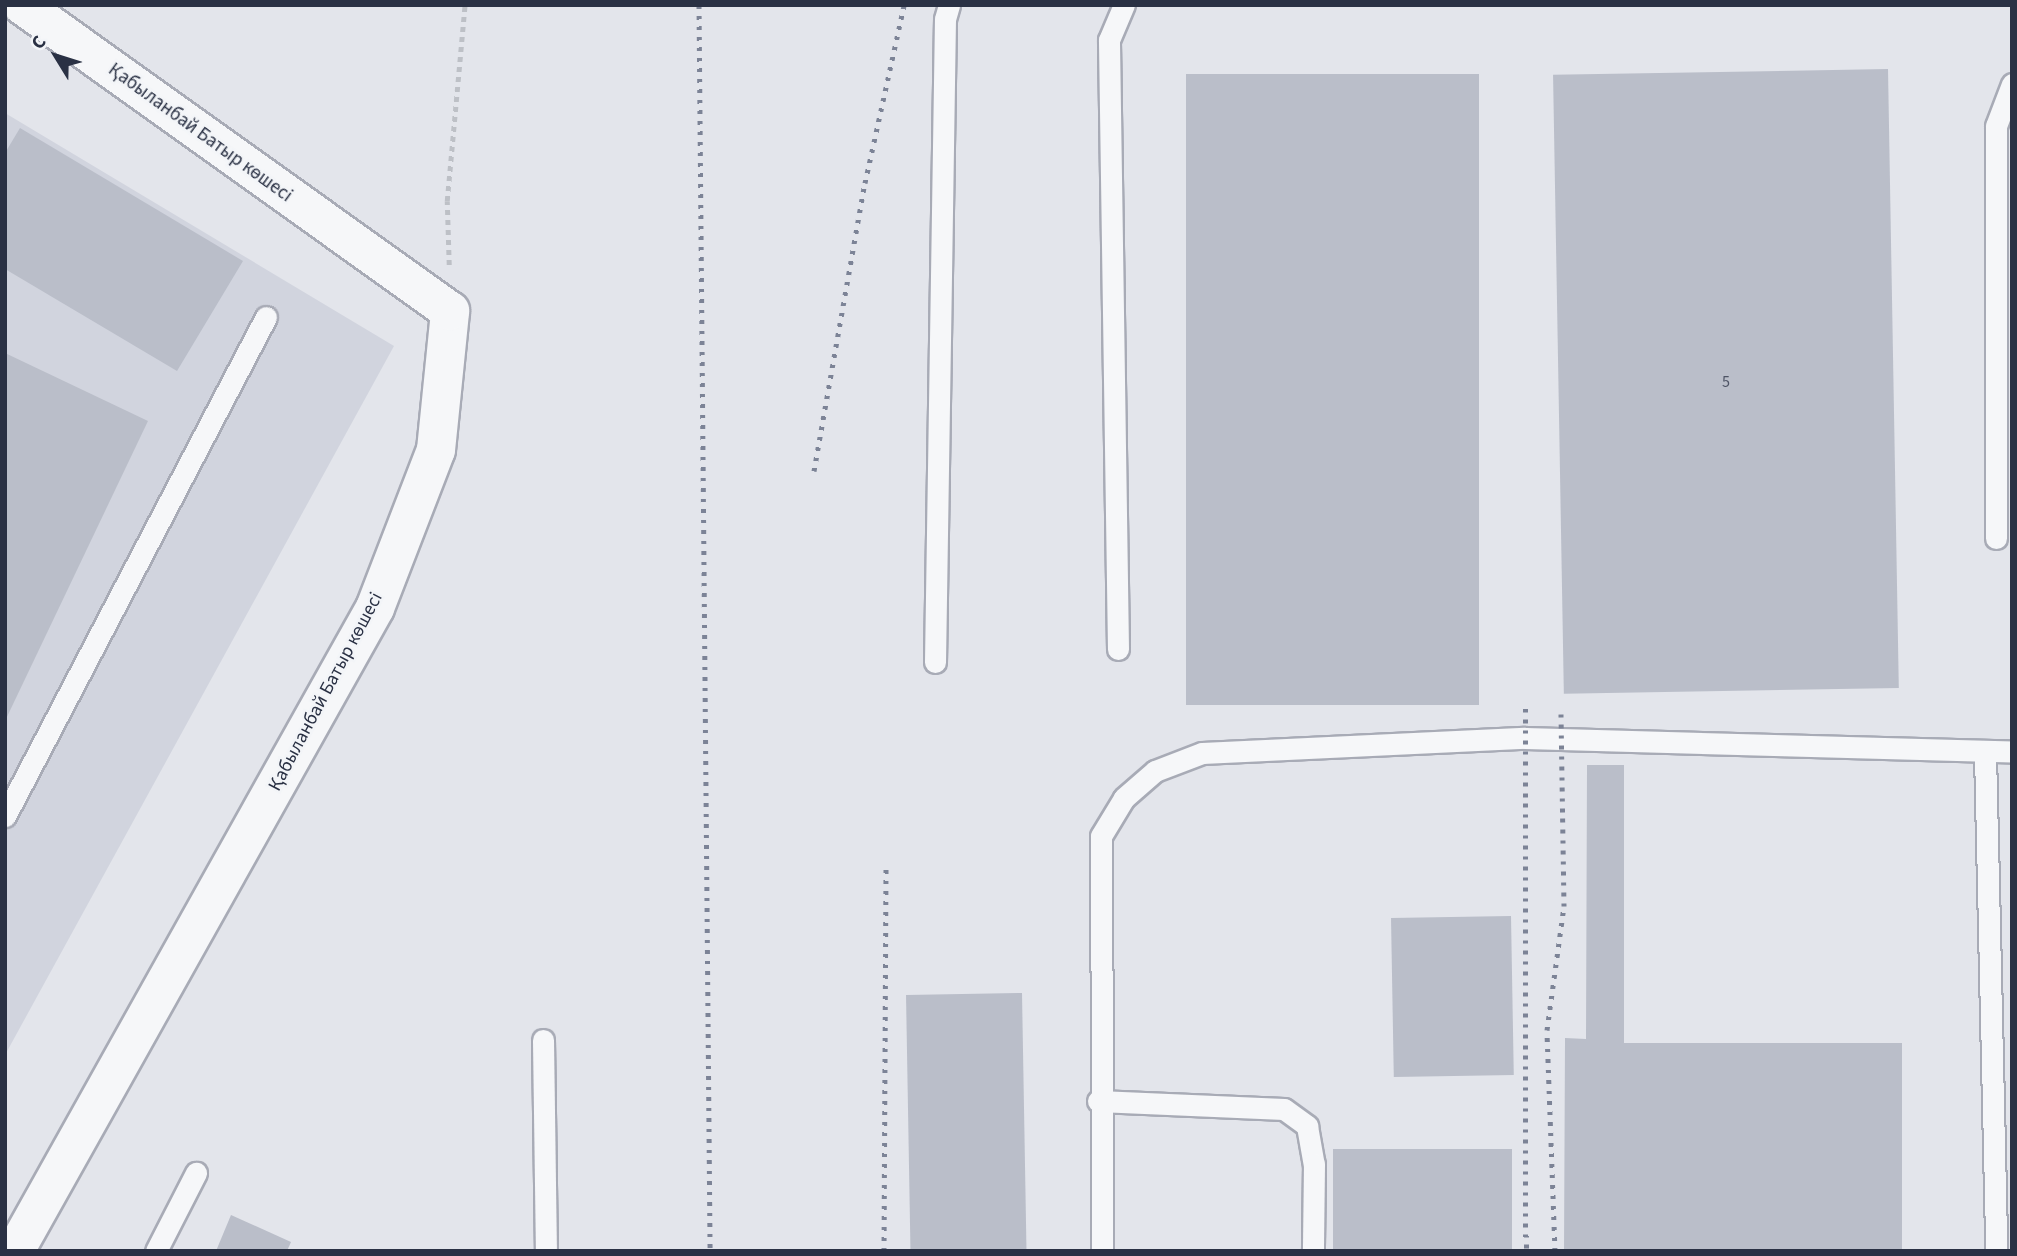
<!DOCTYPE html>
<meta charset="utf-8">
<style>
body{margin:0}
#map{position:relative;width:2017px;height:1256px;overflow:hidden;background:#e3e5eb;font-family:"Source Sans 3",sans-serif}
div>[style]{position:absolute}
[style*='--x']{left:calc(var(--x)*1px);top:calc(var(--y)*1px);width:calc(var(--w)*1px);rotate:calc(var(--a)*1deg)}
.built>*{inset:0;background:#d1d4de}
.building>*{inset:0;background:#babec9;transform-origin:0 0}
.path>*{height:4.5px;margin-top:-2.25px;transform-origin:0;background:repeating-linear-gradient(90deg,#bdc0c6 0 5px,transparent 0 10px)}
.roads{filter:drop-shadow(2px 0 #a8abb6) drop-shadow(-2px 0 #a8abb6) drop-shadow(0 2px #a8abb6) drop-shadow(0 -2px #a8abb6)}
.lane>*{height:21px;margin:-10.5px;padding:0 10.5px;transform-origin:10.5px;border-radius:10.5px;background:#f6f7f9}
.street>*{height:38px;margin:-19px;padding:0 19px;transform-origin:19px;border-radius:19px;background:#f6f7f9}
.rail>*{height:5px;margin-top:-2.5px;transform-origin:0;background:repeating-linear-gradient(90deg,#7c8396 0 3.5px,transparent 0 10.5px)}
span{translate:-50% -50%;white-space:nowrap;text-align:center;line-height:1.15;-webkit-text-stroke:5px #f3f5f8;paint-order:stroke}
.number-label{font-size:16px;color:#4e5465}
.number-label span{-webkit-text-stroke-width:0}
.street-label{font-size:19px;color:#2a3144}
.frame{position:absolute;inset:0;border:7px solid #2a3144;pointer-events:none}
.north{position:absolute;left:21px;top:21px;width:70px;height:70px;-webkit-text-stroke:5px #f3f5f8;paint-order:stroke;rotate:308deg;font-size:19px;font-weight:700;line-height:28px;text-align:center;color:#2a3144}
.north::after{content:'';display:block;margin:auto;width:24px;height:32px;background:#2a3144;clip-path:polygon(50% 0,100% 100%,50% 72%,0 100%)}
</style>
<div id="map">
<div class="built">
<div style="clip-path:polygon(5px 113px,394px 346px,5px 1055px)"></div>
</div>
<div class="building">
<div style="left:1888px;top:69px;width:619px;height:335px;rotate:89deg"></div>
<div style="left:1479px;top:74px;width:631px;height:293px;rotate:90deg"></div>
<div style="clip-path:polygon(20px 128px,243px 261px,177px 371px,5px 269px,5px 153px)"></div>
<div style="clip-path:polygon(5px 353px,148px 421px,5px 721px)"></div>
<div style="clip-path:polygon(1587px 765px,1624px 765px,1624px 1043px,1902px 1043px,1902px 1251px,1564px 1251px,1565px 1038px,1586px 1039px)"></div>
<div style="left:1511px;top:916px;width:159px;height:120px;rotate:89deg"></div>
<div style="left:1022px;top:993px;width:258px;height:116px;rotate:89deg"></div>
<div style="left:1512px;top:1149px;width:102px;height:179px;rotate:90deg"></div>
<div style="clip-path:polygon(231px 1215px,291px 1242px,287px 1251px,216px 1251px)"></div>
</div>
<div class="path">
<div style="--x:449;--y:265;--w:64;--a:-91.8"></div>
<div style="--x:447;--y:201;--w:197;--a:-84.8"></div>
</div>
<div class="roads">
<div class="lane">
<div style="--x:1996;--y:538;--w:412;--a:-90"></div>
<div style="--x:1996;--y:126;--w:45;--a:-69.1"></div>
<div style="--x:1118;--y:649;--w:609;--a:-90.85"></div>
<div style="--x:1109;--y:40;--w:38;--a:-67"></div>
<div style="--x:935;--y:662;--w:643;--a:-89.11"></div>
<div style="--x:945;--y:19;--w:15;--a:-74"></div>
<div style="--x:1985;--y:752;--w:499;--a:88.7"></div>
<div style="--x:5;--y:816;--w:563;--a:-62.39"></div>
<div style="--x:543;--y:1040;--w:211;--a:89.2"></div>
<div style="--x:1098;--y:1101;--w:186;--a:2.5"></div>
<div style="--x:1284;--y:1109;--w:29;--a:36"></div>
<div style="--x:1307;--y:1126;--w:39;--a:80"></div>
<div style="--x:1314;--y:1164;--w:87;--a:90.7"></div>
<div style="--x:156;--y:1251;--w:88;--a:-62.9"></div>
<div style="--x:1102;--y:1251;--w:415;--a:-90.1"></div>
<div style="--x:1101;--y:836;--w:44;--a:-58.8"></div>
<div style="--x:1124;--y:798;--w:41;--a:-41.1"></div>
<div style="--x:1155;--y:771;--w:50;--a:-21"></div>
<div style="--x:1202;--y:753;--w:323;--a:-2.7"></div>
<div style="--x:1525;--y:738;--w:487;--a:1.6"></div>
</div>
<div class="street">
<div style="--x:15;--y:1251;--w:737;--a:-60.76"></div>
<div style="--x:375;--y:608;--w:169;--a:-68.9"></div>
<div style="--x:436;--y:450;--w:140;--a:-84.2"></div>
<div style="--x:450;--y:311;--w:526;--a:-144.44"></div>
</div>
</div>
<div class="rail">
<div style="--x:699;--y:5;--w:1246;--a:89.49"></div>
<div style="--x:814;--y:471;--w:292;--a:-80"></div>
<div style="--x:865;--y:183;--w:182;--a:-77.6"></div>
<div style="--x:1525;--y:709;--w:542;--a:89.89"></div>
<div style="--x:884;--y:1251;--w:387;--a:-89.7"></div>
<div style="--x:1555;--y:1251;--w:221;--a:-92.1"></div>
<div style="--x:1547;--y:1030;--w:125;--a:-82.2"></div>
<div style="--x:1564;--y:906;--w:196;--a:-90.9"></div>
</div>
<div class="number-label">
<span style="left:1726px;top:382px">5</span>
</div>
<div class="street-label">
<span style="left:200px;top:133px;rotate:36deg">Қабыланбай Батыр көшесі</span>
<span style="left:326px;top:692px;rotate:-62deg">Қабыланбай Батыр көшесі</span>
</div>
<div class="frame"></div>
<div class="north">С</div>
</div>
